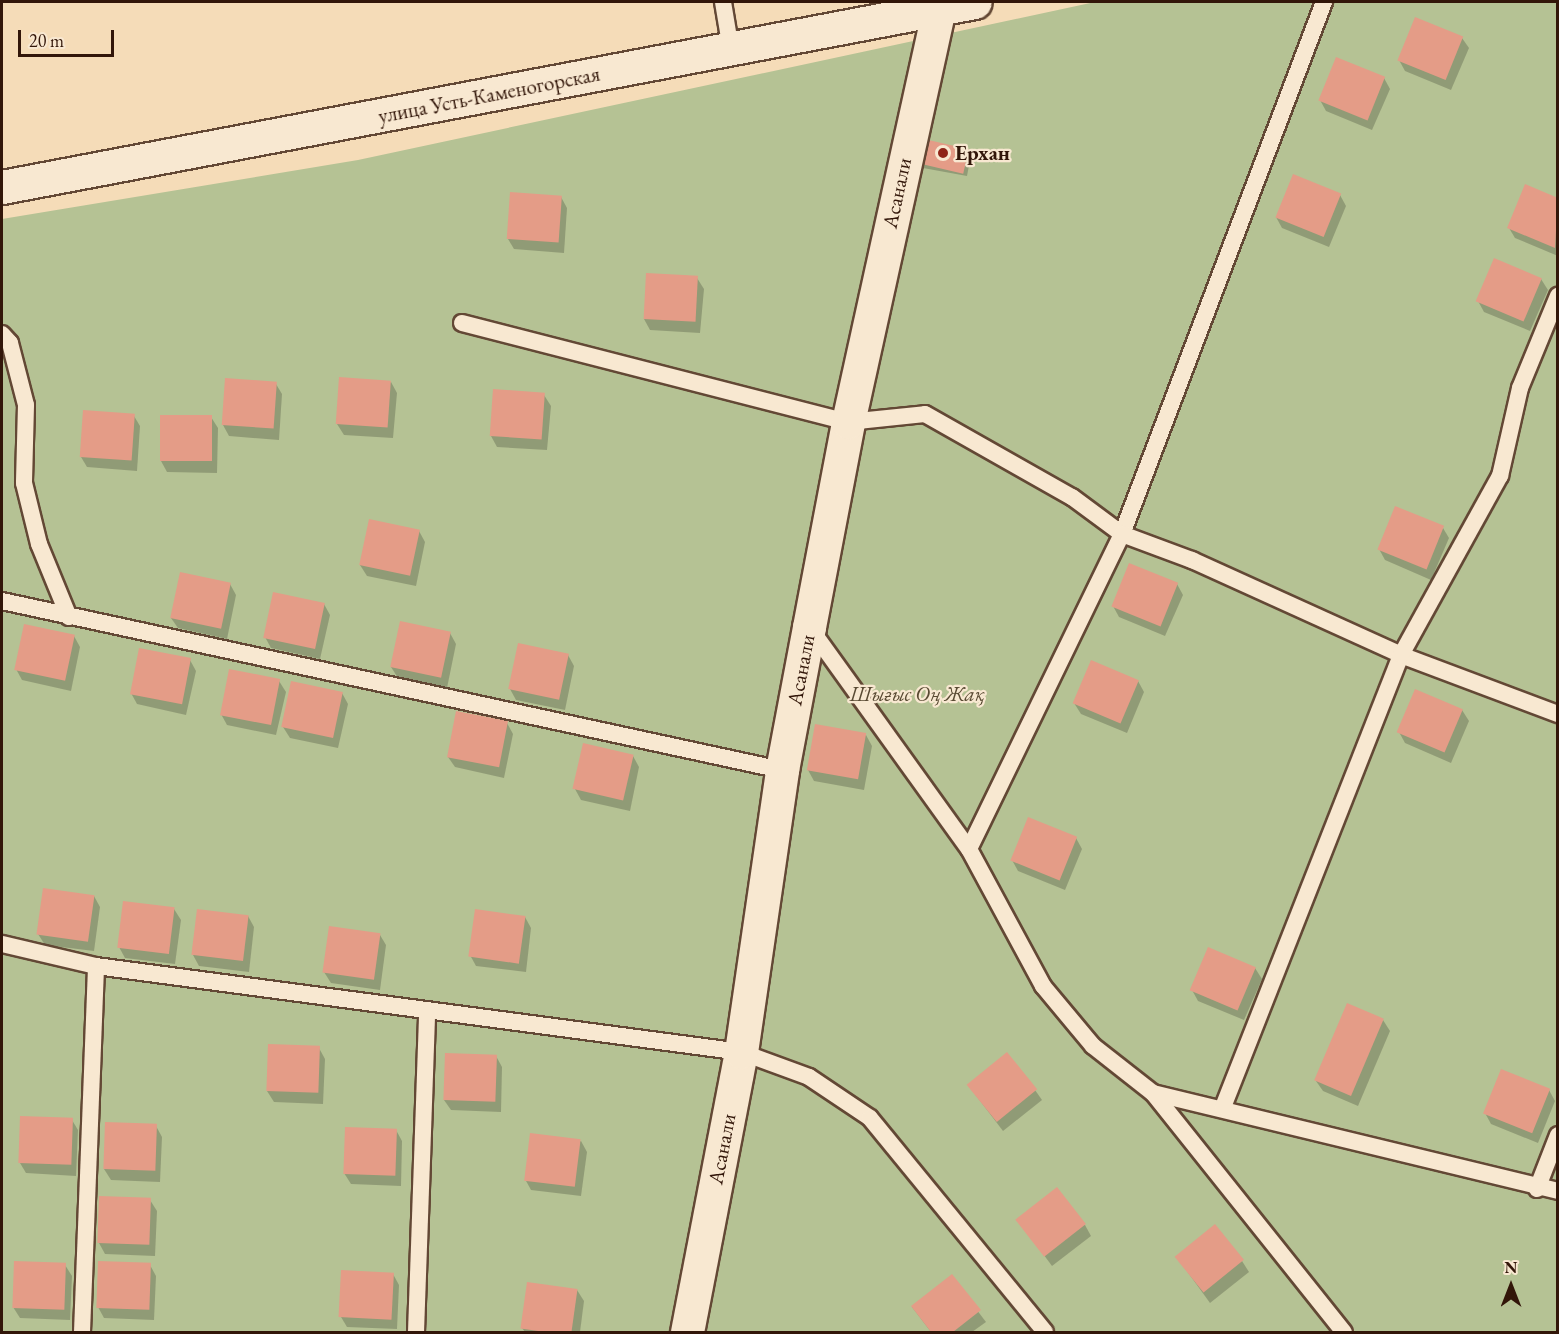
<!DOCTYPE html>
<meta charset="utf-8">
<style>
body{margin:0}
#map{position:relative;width:1559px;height:1334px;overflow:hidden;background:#f5dcb8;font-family:"EB Garamond",serif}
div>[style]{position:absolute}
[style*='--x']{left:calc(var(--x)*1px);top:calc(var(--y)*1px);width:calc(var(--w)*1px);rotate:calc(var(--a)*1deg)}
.green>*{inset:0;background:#b5c294}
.shadow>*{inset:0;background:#0003}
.building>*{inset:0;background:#e49c87;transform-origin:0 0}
.roads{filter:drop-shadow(2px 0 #634835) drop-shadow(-2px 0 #634835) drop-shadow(0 2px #634835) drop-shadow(0 -2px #634835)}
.service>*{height:16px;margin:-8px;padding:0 8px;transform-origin:8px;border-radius:8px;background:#f8e8d1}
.minor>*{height:33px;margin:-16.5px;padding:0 16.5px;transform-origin:16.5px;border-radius:16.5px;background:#f8e8d1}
.tertiary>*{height:33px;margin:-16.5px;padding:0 16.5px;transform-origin:16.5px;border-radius:16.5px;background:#f8e8d1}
.dots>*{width:16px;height:16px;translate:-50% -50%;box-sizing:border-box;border:3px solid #f8e8d1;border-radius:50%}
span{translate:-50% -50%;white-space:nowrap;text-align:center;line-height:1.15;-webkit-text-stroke:4.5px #f8e8d1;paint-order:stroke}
.street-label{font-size:21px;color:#321609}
.poi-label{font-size:21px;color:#321609;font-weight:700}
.left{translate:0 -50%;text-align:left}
.park-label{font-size:21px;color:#594a33;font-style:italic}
.frame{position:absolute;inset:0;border:3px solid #321609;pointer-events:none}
.north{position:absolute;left:1481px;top:1256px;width:60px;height:60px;-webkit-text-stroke:4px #f8e8d1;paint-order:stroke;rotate:0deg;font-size:16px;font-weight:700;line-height:24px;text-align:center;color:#321609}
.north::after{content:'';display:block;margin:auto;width:21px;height:27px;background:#321609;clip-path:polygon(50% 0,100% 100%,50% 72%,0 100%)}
.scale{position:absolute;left:18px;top:30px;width:96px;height:27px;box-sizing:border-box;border:3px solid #321609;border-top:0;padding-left:8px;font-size:18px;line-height:21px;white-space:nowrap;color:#321609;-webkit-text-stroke:4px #f8e8d1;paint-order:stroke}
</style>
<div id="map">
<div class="green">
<div style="clip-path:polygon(1095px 2px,1557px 2px,1557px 1332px,2px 1332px,2px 219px,358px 160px)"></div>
</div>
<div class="shadow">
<div style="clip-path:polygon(1462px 38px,1469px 48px,1451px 90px,1405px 71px,1399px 60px)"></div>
<div style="clip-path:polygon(1384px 78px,1390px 89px,1372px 130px,1326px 111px,1320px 100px)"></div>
<div style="clip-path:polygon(968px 150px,971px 155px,967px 176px,923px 168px,920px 163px)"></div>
<div style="clip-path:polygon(1340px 195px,1346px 206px,1329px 247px,1282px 228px,1276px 217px)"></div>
<div style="clip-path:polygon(561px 197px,567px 208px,564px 253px,514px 249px,508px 239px)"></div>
<div style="clip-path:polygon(1558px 200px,1558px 256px,1515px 238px,1509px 228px)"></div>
<div style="clip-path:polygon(697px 278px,704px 289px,700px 333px,650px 330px,644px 319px)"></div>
<div style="clip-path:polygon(1541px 279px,1548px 290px,1530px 331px,1484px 312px,1478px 301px)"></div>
<div style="clip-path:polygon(391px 382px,397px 393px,393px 438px,344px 435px,337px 424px)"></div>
<div style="clip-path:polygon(276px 384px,282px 394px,279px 440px,229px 436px,223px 425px)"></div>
<div style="clip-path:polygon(544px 395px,551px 406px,547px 450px,497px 447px,491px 436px)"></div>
<div style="clip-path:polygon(134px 416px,140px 426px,137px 471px,87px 467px,81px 457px)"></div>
<div style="clip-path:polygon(211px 417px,218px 428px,217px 473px,167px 472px,161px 461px)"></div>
<div style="clip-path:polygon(1443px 528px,1449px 538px,1431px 580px,1385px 560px,1379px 549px)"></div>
<div style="clip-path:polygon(419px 531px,425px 542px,416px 586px,367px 576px,360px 565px)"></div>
<div style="clip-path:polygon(230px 584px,236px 595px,227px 639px,178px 628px,171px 618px)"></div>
<div style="clip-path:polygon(1177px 584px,1183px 595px,1165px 636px,1119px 617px,1113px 606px)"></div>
<div style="clip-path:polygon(324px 604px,330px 615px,320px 659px,271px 648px,265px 637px)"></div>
<div style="clip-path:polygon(450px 633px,456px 644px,447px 688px,398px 678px,391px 667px)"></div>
<div style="clip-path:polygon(74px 636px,80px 647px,71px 691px,22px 680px,16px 669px)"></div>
<div style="clip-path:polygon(568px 655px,574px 666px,565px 710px,516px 700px,510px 689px)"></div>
<div style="clip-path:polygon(190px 660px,196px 671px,186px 715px,137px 704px,131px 693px)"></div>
<div style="clip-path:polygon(279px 681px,286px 692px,276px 735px,227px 725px,221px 714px)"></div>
<div style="clip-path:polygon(1138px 681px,1144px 692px,1127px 733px,1081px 714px,1074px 703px)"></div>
<div style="clip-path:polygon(342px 693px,348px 704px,338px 748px,290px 738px,283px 727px)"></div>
<div style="clip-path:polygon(1462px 710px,1469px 721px,1451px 763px,1405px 743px,1399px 732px)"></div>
<div style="clip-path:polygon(507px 723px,513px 734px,504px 778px,455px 767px,448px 757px)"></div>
<div style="clip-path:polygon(866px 735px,872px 746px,864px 790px,814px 781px,808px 770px)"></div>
<div style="clip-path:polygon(633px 756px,639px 767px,630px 811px,581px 800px,575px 789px)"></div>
<div style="clip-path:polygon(1076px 838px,1082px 849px,1065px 890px,1018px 871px,1012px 860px)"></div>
<div style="clip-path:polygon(94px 896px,100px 907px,94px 951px,45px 945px,38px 934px)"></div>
<div style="clip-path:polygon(174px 909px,181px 920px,175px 964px,125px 958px,119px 947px)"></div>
<div style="clip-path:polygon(248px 916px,254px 927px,249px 972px,199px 966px,193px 955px)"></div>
<div style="clip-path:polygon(525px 917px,531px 928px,526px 972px,476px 966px,470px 955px)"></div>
<div style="clip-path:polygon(380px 935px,386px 945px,380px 990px,331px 983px,324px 972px)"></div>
<div style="clip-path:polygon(1255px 968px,1262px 979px,1244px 1020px,1198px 1001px,1192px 990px)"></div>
<div style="clip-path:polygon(1383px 1020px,1390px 1031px,1358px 1106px,1323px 1091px,1316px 1081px)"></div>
<div style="clip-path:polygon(319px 1048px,325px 1059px,323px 1104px,274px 1102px,267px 1091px)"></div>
<div style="clip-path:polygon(496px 1056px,502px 1067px,501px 1112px,451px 1110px,444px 1100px)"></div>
<div style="clip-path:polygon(968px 1085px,1035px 1090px,1042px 1100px,1003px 1131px)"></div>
<div style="clip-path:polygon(1549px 1090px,1555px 1101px,1538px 1143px,1491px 1124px,1485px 1113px)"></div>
<div style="clip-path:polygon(72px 1120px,78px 1130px,76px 1176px,26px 1173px,20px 1163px)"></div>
<div style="clip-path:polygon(156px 1126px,162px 1137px,160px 1182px,111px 1180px,104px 1169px)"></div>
<div style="clip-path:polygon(396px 1130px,402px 1141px,401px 1186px,351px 1184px,344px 1173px)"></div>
<div style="clip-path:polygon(581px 1141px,587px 1152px,581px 1196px,531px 1190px,525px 1179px)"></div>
<div style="clip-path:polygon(150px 1200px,157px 1211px,155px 1256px,105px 1254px,99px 1243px)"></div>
<div style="clip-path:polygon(1018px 1220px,1085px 1225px,1091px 1236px,1052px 1266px)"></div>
<div style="clip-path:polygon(1176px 1256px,1242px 1261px,1249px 1272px,1210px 1303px)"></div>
<div style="clip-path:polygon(65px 1265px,72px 1276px,70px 1320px,20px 1318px,13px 1307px)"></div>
<div style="clip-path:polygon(150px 1265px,156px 1276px,154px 1320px,104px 1318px,98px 1307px)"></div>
<div style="clip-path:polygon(393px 1274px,399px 1285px,397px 1329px,347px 1327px,341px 1317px)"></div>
<div style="clip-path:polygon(951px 1276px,986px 1322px,972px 1332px,931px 1332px,912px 1307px)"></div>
<div style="clip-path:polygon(577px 1290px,584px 1301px,580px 1332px,525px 1332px,522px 1328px)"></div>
</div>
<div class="building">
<div style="left:1415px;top:17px;width:52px;height:47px;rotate:22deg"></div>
<div style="left:1336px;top:57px;width:53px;height:47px;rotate:22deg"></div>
<div style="left:924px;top:139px;width:46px;height:25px;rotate:13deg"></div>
<div style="left:1293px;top:174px;width:52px;height:47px;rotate:22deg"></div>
<div style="clip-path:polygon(1525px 184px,1558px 198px,1555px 248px,1507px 228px)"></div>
<div style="left:510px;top:192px;width:52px;height:47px;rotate:4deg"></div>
<div style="left:1494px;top:258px;width:52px;height:47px;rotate:23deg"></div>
<div style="left:646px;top:273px;width:52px;height:46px;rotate:3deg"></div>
<div style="left:339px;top:377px;width:52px;height:47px;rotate:4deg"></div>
<div style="left:225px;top:378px;width:52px;height:47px;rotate:4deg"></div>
<div style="left:493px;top:389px;width:52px;height:47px;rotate:4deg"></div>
<div style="left:83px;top:410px;width:52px;height:47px;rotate:4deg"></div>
<div style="left:160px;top:415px;width:52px;height:46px"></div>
<div style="left:1395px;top:506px;width:53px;height:47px;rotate:22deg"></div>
<div style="left:369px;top:519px;width:52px;height:47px;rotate:12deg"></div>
<div style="left:1129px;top:563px;width:53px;height:47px;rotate:22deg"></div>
<div style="left:180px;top:572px;width:52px;height:47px;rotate:12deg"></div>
<div style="left:273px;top:592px;width:53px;height:47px;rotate:12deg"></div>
<div style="left:400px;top:621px;width:52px;height:47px;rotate:12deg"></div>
<div style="left:24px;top:624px;width:52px;height:47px;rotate:12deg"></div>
<div style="left:518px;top:643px;width:52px;height:47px;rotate:12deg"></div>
<div style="left:139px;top:648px;width:53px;height:47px;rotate:11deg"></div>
<div style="left:1091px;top:660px;width:52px;height:47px;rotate:23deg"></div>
<div style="left:229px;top:669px;width:52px;height:47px;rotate:11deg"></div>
<div style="left:291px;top:681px;width:53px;height:47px;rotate:12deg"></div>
<div style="left:1415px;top:689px;width:52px;height:47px;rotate:23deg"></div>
<div style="left:456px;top:711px;width:53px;height:47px;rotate:11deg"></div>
<div style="left:815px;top:724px;width:52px;height:47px;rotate:10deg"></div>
<div style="left:583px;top:743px;width:52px;height:47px;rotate:13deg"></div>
<div style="left:1028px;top:817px;width:53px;height:47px;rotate:22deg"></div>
<div style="left:43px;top:888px;width:52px;height:47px;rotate:8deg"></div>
<div style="left:123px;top:901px;width:52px;height:47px;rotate:7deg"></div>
<div style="left:197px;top:909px;width:52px;height:46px;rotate:7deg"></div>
<div style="left:475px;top:909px;width:51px;height:48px;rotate:8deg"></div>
<div style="left:329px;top:926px;width:52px;height:47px;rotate:8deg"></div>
<div style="left:1208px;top:947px;width:52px;height:47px;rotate:23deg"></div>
<div style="left:1347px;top:1003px;width:40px;height:84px;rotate:23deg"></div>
<div style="left:268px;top:1044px;width:52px;height:47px;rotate:2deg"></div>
<div style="left:1007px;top:1052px;width:48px;height:52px;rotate:51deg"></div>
<div style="left:445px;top:1053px;width:52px;height:47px;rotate:2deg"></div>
<div style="left:1501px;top:1069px;width:53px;height:48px;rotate:22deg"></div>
<div style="left:20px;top:1116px;width:53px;height:47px;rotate:2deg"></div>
<div style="left:105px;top:1122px;width:52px;height:47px;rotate:2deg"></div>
<div style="left:345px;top:1127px;width:52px;height:47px;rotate:2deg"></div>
<div style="left:530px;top:1133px;width:51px;height:48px;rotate:7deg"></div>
<div style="left:1057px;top:1187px;width:47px;height:53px;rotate:52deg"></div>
<div style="left:99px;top:1196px;width:52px;height:47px;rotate:2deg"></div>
<div style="left:1215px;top:1224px;width:46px;height:52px;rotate:51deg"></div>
<div style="left:14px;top:1261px;width:52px;height:47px;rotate:2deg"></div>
<div style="left:98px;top:1261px;width:53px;height:47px;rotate:2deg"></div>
<div style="left:341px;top:1270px;width:53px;height:47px;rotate:3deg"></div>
<div style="clip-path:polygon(952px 1274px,981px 1310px,953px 1332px,931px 1332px,911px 1306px)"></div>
<div style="left:527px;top:1282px;width:51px;height:47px;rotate:8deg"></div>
</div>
<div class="roads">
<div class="service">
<div style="--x:723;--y:2;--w:49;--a:80.5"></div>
<div style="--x:1324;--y:2;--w:569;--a:110.79"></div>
<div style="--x:1122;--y:534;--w:350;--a:115.9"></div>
<div style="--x:969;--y:849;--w:156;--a:61.6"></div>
<div style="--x:1043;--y:986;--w:78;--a:50.2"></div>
<div style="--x:1093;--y:1046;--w:76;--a:38.1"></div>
<div style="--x:1153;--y:1093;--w:417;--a:13.6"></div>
<div style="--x:462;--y:323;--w:398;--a:14.4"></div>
<div style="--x:848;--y:422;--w:77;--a:-5.9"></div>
<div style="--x:925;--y:414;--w:169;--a:29.5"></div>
<div style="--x:1072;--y:497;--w:62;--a:36.5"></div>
<div style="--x:1122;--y:534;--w:75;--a:20.4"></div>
<div style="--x:1192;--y:560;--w:230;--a:24.4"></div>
<div style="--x:1401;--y:655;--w:168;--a:20.6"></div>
<div style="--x:2;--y:334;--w:12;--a:48"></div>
<div style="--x:10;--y:343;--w:64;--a:75.5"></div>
<div style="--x:26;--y:405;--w:78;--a:91.5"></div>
<div style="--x:24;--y:483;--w:63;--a:76.2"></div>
<div style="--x:39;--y:544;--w:79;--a:67.7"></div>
<div style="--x:2;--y:601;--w:798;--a:12.23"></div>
<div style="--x:810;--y:628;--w:272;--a:54.3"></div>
<div style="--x:2;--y:944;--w:97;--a:13.2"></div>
<div style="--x:96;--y:966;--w:651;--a:7.59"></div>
<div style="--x:741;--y:1052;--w:72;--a:20.2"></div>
<div style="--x:809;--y:1077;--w:73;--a:33.9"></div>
<div style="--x:870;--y:1118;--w:276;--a:50.7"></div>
<div style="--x:1153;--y:1093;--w:306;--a:51.4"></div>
<div style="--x:1223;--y:1107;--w:486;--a:-68.5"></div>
<div style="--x:1401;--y:655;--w:205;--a:-61.1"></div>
<div style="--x:1500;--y:476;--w:90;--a:-77.2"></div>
<div style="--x:1520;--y:388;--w:100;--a:-67.6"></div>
<div style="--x:1537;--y:1189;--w:58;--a:-68.7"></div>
<div style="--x:82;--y:1332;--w:366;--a:-87.8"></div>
<div style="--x:416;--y:1332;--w:322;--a:-88"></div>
</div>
<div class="minor">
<div style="--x:687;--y:1332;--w:285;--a:-79.1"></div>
<div style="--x:741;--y:1052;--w:285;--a:-81.7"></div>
<div style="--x:782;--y:770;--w:146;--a:-79.3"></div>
<div style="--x:809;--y:627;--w:209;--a:-79.2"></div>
<div style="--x:848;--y:422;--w:421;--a:-77.6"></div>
</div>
<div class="tertiary">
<div style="--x:2;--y:187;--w:990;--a:-10.77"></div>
</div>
</div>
<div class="dots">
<div style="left:943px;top:153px;background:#8f2418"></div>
</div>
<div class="street-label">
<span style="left:489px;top:95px;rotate:-11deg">улица Усть-Каменогорская</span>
<span style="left:897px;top:193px;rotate:-78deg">Асанали</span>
<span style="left:801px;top:670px;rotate:-79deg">Асанали</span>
<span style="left:722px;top:1149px;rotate:-79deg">Асанали</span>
</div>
<div class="poi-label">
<span class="left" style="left:955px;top:153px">Ерхан</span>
</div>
<div class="park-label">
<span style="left:917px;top:694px">Шығыс Оң Жақ</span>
</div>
<div class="frame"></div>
<div class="north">N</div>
<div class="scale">20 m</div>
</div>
